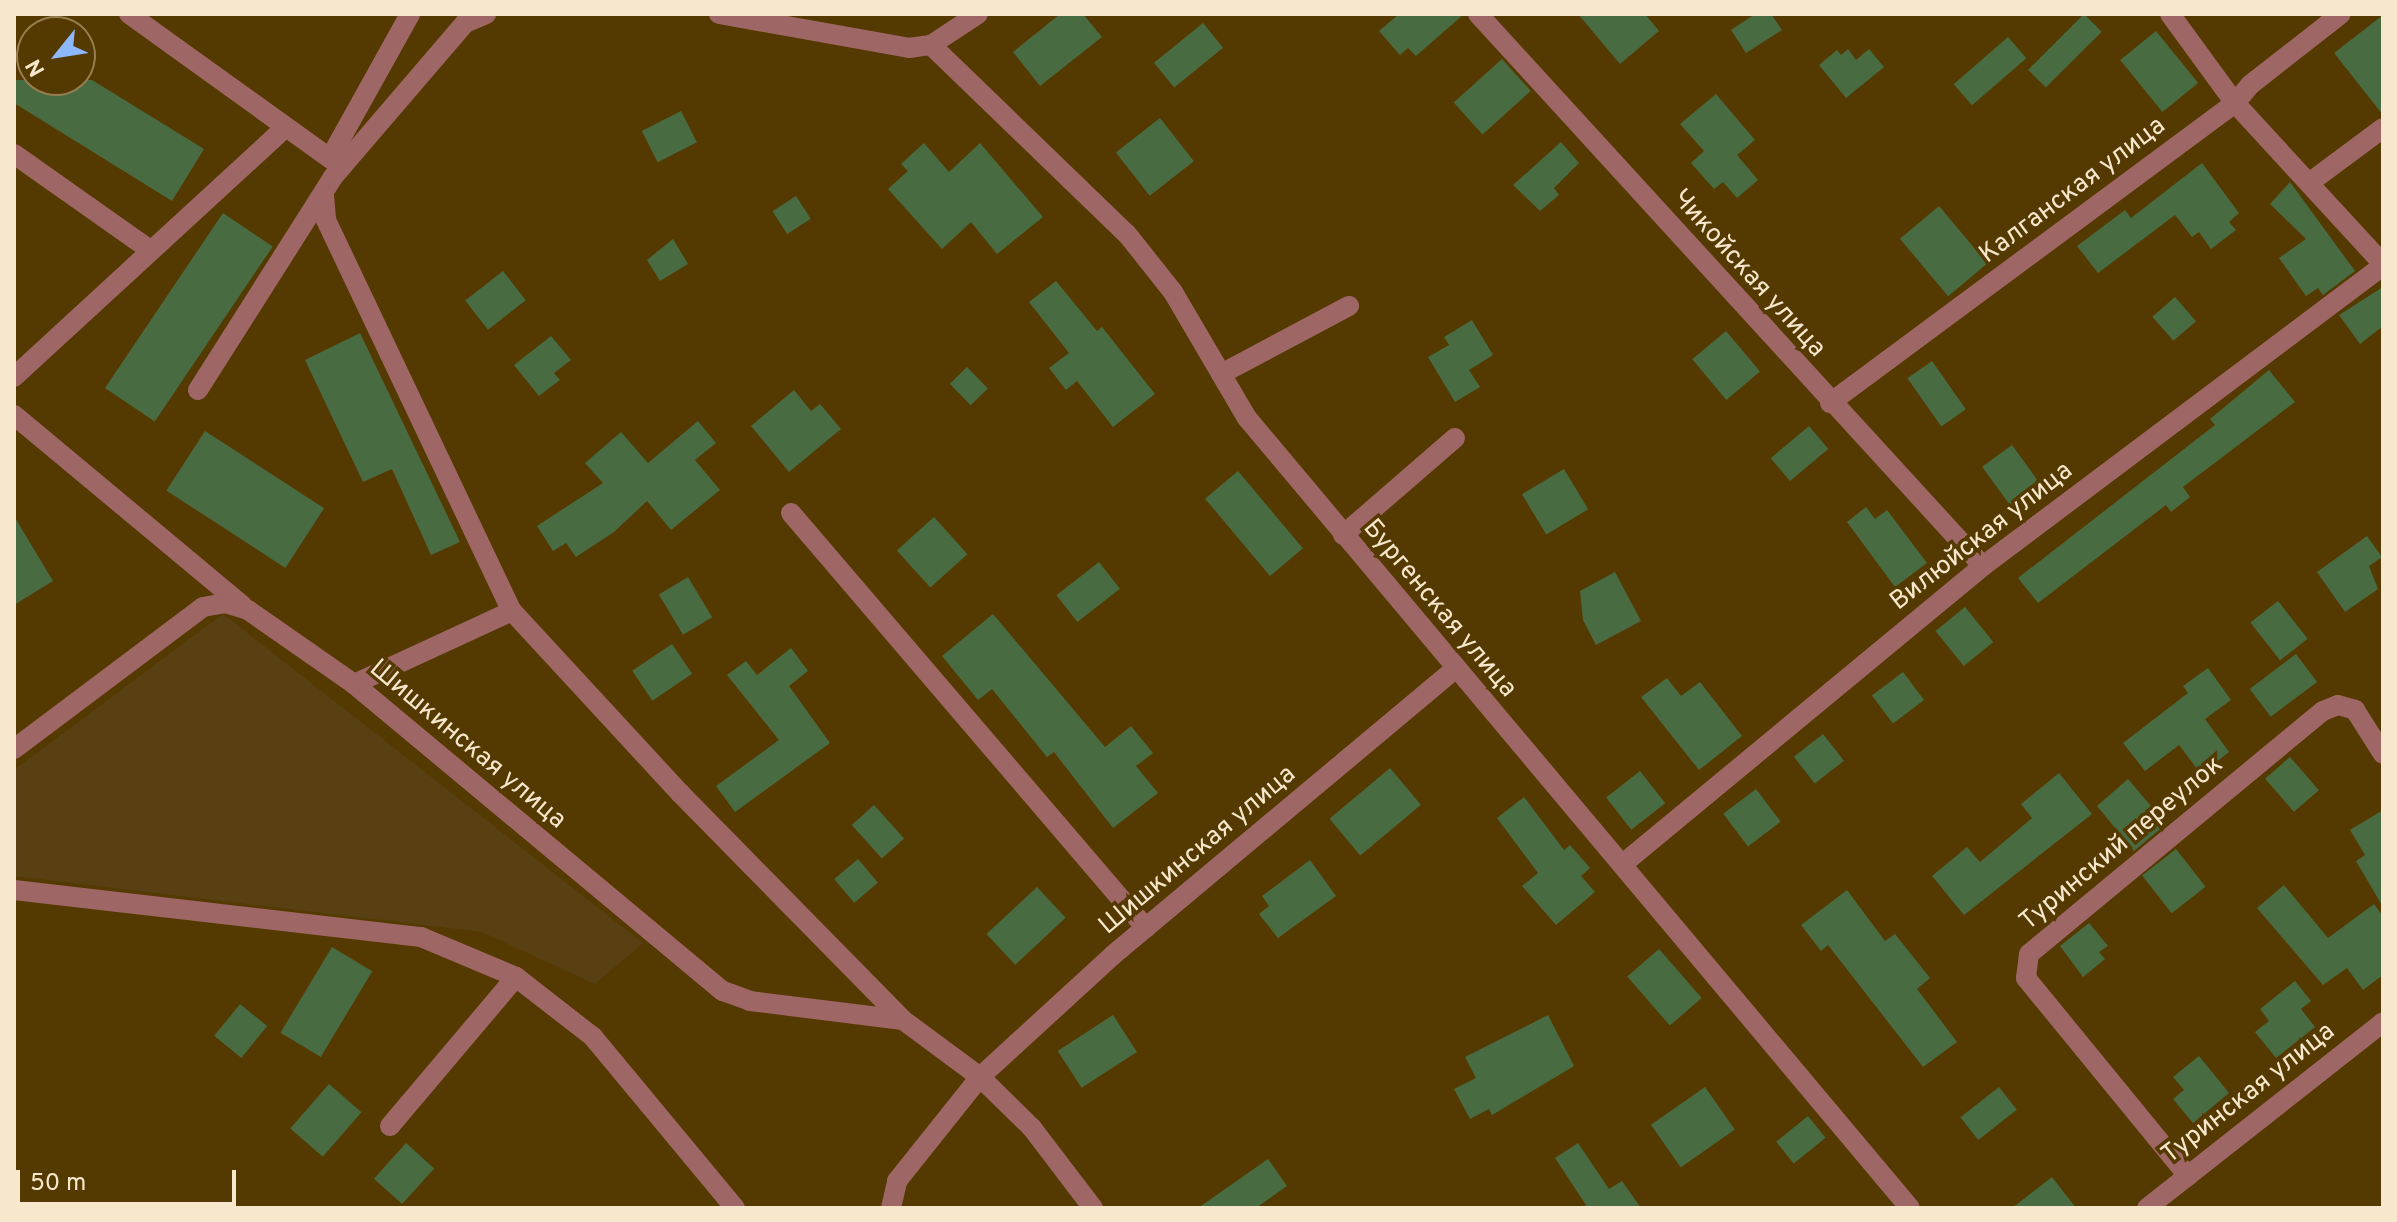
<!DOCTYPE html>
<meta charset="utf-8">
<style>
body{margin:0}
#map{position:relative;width:2397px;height:1222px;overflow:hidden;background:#543a00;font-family:Overpass,sans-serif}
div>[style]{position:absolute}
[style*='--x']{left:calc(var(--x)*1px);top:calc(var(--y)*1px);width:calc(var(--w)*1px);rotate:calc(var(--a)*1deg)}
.built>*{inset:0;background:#584013}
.building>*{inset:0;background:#496b41;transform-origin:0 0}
.minor>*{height:20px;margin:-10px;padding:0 10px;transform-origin:10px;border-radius:10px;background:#9f6666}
span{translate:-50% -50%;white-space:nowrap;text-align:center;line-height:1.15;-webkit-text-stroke:7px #543a00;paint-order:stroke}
.street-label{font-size:26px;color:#f7e7cd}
.frame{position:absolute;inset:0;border:16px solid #f7e7cd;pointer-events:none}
.north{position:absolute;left:16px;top:16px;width:80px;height:80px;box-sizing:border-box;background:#543a00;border:2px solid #957f52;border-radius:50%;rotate:240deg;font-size:22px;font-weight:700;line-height:32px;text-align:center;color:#f7e7cd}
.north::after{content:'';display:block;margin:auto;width:28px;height:36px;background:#8eb8fd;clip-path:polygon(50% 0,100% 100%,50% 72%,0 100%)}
.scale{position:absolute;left:16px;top:1170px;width:220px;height:36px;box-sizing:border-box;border:4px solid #f7e7cd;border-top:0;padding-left:10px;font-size:24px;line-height:28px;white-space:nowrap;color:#f7e7cd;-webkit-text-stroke:6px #543a00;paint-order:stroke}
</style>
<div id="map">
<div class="built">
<div style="clip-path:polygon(223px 614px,643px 943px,595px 984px,482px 932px,14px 876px,14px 770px)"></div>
</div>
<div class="building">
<div style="clip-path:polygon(1060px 14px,1083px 14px,1102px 37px,1040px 86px,1013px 52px)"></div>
<div style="clip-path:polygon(1399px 14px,1464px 14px,1416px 56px,1408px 48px,1400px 55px,1379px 31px)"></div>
<div style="clip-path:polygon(1578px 14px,1645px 14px,1659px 31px,1620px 64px)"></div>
<div style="clip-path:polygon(1755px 14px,1771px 14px,1782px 30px,1746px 53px,1731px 30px)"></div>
<div style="left:2084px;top:14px;width:25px;height:79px;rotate:45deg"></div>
<div style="clip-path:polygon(2383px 15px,2383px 115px,2334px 53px)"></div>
<div style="left:1203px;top:23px;width:32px;height:63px;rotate:51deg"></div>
<div style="left:2156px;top:31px;width:67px;height:46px;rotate:51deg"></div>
<div style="left:2008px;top:37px;width:28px;height:72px;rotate:49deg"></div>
<div style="clip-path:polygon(1848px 49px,1856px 60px,1869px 49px,1884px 67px,1846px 98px,1819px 65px,1837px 50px,1841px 55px)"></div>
<div style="left:1502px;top:59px;width:43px;height:65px;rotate:48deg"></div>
<div style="clip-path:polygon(14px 80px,92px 80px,204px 149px,172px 201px,14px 103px)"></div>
<div style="clip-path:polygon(1716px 94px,1755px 140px,1737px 155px,1758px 180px,1737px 198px,1723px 182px,1714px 189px,1691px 163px,1704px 151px,1680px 124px)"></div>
<div style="left:681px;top:111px;width:35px;height:44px;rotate:63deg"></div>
<div style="left:1160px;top:118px;width:55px;height:56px;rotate:52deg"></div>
<div style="clip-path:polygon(1561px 142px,1579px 163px,1554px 188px,1559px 195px,1540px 211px,1513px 185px)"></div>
<div style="clip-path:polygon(924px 143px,949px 172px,980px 143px,1043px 217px,997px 254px,971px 222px,942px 249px,888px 189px,908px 171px,901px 164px)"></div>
<div style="clip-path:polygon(2202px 163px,2239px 213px,2229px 222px,2236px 230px,2211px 249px,2199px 232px,2192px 237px,2175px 215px,2098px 273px,2077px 246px,2125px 210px,2131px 218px)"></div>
<div style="clip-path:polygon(2290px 182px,2355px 271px,2323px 295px,2318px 288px,2306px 296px,2279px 258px,2306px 239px,2270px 204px)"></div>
<div style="left:796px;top:196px;width:27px;height:28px;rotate:57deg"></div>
<div style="left:1939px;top:206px;width:75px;height:51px;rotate:50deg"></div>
<div style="left:223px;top:213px;width:60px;height:211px;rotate:34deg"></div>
<div style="clip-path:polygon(673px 239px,688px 264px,660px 281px,647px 260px)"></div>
<div style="left:503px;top:271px;width:37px;height:48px;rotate:52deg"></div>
<div style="clip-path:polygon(1056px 281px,1097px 331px,1102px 327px,1155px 394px,1113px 427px,1077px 381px,1066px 390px,1049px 368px,1069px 353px,1029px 302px)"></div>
<div style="clip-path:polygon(2383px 287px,2383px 326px,2360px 344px,2339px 315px)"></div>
<div style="left:2175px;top:297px;width:32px;height:30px;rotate:49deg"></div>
<div style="clip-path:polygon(1472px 320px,1493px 355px,1469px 370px,1480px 387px,1455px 402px,1428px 357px,1449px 345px,1444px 337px)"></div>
<div style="left:1726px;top:331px;width:53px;height:44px;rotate:50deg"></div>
<div style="clip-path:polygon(360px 333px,460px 542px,431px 555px,392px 469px,363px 482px,305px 360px)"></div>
<div style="clip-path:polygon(551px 336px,571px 360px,554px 373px,560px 380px,539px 396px,514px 365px)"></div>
<div style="left:1932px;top:361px;width:59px;height:30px;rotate:55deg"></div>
<div style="left:967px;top:367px;width:30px;height:24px;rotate:46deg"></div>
<div style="clip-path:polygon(2269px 370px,2295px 402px,2183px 487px,2190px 497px,2171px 512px,2166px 505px,2038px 603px,2018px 578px,2215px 425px,2210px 419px)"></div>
<div style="clip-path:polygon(794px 390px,811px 411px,820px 404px,841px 429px,789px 472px,751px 426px)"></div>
<div style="clip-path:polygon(698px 421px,716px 443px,695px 460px,720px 490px,671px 530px,647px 501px,614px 532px,576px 557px,566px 543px,553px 551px,537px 526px,603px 483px,585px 463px,621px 432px,648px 463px)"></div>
<div style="left:1809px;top:426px;width:30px;height:50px;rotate:50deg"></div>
<div style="left:205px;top:431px;width:142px;height:71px;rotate:33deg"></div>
<div style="left:2012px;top:445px;width:52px;height:37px;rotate:54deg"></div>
<div style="left:1564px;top:469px;width:47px;height:49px;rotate:59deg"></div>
<div style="left:1238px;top:471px;width:101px;height:43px;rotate:50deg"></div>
<div style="clip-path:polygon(1866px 507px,1875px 519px,1887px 510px,1927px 563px,1895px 587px,1847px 522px)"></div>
<div style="clip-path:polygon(14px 516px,53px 581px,14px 605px)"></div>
<div style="left:934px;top:517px;width:50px;height:50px;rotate:48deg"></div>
<div style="clip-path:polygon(2367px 536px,2382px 557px,2369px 566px,2378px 589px,2345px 612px,2317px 572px)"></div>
<div style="left:1099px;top:562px;width:34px;height:54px;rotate:52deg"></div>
<div style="clip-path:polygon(1615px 572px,1641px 621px,1596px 645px,1583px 620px,1580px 591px)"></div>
<div style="left:688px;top:577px;width:47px;height:34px;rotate:59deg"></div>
<div style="left:2278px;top:601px;width:48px;height:35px;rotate:52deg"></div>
<div style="left:1965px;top:607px;width:45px;height:38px;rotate:51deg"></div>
<div style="clip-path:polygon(993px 614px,1105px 747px,1131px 726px,1153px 753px,1136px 766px,1158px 793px,1113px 828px,1054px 752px,1047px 757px,992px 689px,978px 700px,942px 656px)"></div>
<div style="left:672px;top:644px;width:36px;height:48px;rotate:56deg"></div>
<div style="clip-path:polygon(791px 648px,808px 671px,789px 686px,830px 743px,735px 812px,716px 786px,779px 740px,727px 675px,746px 661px,757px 675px)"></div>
<div style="left:2296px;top:654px;width:35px;height:58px;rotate:53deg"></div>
<div style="clip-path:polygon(2208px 668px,2231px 700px,2205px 719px,2229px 752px,2201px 774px,2179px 745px,2145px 771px,2123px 743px,2188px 693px,2183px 686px)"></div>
<div style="left:1903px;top:672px;width:35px;height:39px;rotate:53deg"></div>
<div style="clip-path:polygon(1667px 678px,1681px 696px,1700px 682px,1742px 736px,1699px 770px,1641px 697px)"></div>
<div style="left:1823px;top:734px;width:34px;height:37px;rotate:52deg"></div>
<div style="left:2290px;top:757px;width:44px;height:33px;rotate:49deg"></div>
<div style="left:1390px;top:768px;width:48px;height:79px;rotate:50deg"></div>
<div style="left:1640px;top:771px;width:41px;height:43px;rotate:52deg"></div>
<div style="clip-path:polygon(2059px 773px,2092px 814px,1964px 915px,1932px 876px,1967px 847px,1980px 862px,2032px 818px,2021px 804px)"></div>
<div style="clip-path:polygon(2128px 779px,2157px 813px,2152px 817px,2160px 829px,2134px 851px,2097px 806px)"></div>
<div style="left:1756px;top:789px;width:41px;height:41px;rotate:53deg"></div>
<div style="clip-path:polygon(1524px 797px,1564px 850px,1570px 845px,1590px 868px,1581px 876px,1595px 892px,1556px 925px,1522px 886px,1538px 873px,1497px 818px)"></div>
<div style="left:874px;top:805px;width:45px;height:30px;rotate:48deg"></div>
<div style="clip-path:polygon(2383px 810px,2383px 907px,2356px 861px,2365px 855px,2350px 830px)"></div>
<div style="left:2176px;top:849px;width:48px;height:43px;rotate:52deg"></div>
<div style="left:858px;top:859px;width:31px;height:31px;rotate:50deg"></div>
<div style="clip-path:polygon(1310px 860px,1336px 896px,1278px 938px,1259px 914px,1269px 906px,1262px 896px)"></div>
<div style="clip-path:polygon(2284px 885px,2328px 938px,2374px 904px,2383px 916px,2383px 975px,2363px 990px,2347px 968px,2323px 985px,2257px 908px)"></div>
<div style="left:1037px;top:887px;width:42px;height:69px;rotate:47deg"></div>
<div style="clip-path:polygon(1847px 890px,1885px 941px,1895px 934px,1930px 978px,1917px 989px,1957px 1042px,1923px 1067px,1828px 945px,1821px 951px,1801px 925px)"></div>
<div style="clip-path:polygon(2089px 923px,2108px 946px,2099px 952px,2105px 959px,2083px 977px,2060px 946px)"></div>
<div style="left:332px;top:947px;width:47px;height:100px;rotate:31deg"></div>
<div style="left:1659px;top:949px;width:65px;height:42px;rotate:49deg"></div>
<div style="clip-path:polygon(2295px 981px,2311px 1001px,2301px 1009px,2315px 1027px,2276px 1058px,2255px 1032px,2269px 1021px,2260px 1009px)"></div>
<div style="left:240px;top:1004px;width:35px;height:41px;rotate:39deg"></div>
<div style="left:1113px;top:1015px;width:44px;height:66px;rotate:57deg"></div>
<div style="clip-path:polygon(1548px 1015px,1574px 1066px,1492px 1115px,1489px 1109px,1470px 1119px,1454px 1089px,1476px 1078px,1465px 1057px)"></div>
<div style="clip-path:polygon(2199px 1056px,2229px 1093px,2193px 1123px,2173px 1099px,2184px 1090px,2173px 1077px)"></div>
<div style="left:329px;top:1084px;width:43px;height:59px;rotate:41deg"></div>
<div style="left:1705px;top:1087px;width:52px;height:66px;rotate:55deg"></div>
<div style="left:1999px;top:1087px;width:29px;height:49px;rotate:52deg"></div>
<div style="left:1808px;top:1116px;width:28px;height:41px;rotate:51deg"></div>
<div style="left:406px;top:1143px;width:38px;height:48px;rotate:42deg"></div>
<div style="clip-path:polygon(1578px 1143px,1609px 1189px,1622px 1181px,1641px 1208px,1580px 1208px,1586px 1205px,1555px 1158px)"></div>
<div style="clip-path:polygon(1268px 1159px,1287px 1186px,1256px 1208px,1198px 1208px)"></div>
<div style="clip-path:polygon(2052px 1177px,2076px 1208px,2012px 1208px)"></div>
</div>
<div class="minor">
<div style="--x:129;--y:14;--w:262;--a:35.7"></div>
<div style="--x:719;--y:14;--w:193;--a:10.1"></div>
<div style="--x:909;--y:48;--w:22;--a:-8"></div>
<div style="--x:931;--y:45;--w:56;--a:-33.4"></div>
<div style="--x:1478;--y:14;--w:748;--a:47.55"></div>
<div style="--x:2170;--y:14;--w:110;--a:53.9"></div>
<div style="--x:2235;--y:103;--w:219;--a:47.4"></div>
<div style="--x:931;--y:45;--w:272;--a:44"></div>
<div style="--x:1127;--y:234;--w:74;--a:51.6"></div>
<div style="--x:1173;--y:292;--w:146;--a:59.6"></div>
<div style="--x:1247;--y:418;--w:1031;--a:50"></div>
<div style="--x:14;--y:154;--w:166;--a:35.2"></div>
<div style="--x:330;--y:158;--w:165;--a:-60.9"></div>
<div style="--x:2309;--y:183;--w:92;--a:-36.6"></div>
<div style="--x:324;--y:195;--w:25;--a:85"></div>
<div style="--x:326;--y:220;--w:433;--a:64.6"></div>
<div style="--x:512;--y:611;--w:248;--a:47.3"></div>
<div style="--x:680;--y:793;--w:318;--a:45.5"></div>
<div style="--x:903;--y:1020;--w:96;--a:36.5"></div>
<div style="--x:980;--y:1077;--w:73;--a:44.4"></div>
<div style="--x:1032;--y:1128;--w:101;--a:52.7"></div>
<div style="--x:1221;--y:374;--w:145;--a:-28"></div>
<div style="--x:14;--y:377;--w:369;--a:-42.6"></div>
<div style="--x:198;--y:390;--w:252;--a:-57.6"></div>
<div style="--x:333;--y:177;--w:203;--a:-49.4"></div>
<div style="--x:465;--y:23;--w:23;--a:-23"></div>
<div style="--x:1830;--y:403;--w:504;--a:-36.53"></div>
<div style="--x:2235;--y:103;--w:23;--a:-50"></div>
<div style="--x:2250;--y:85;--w:115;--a:-38"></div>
<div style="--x:14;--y:415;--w:297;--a:39.8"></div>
<div style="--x:791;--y:513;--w:546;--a:49.46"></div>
<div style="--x:1343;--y:535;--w:148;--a:-40.9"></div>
<div style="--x:354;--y:684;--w:174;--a:-24.8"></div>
<div style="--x:14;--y:749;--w:236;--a:-36.9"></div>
<div style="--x:203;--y:607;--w:22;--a:-10"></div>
<div style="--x:225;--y:603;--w:24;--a:17"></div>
<div style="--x:248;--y:610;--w:129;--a:34.9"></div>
<div style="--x:354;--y:684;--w:480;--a:39.8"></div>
<div style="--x:723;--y:991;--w:29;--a:20"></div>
<div style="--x:750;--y:1001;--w:154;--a:7.1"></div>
<div style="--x:1624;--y:863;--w:466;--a:-39.6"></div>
<div style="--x:1983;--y:566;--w:500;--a:-36.9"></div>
<div style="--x:14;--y:890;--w:410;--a:6.6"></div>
<div style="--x:421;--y:937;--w:103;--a:22.8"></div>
<div style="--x:516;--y:977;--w:98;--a:37.9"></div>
<div style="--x:593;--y:1037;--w:222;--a:50.3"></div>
<div style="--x:390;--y:1126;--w:195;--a:-49.8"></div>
<div style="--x:2188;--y:1176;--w:256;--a:-129.3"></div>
<div style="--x:2026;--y:978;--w:24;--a:-83"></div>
<div style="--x:2029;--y:954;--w:381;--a:-39.6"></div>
<div style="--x:2323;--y:711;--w:16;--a:-22"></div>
<div style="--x:2338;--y:705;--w:18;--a:16"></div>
<div style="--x:2355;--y:710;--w:52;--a:57.5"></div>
<div style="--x:891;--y:1208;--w:28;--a:-77"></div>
<div style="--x:897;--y:1181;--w:133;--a:-51.4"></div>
<div style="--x:980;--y:1077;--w:180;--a:-42.5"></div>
<div style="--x:1113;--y:955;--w:444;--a:-39.9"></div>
<div style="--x:2147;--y:1208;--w:300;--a:-38.2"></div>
</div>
<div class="street-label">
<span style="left:2073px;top:191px;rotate:-37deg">Калганская улица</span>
<span style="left:1748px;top:274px;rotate:48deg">Чикойская улица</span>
<span style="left:1982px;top:537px;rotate:-38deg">Вилюйская улица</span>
<span style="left:1439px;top:609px;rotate:50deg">Бургенская улица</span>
<span style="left:467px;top:745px;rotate:40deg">Шишкинская улица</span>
<span style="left:2122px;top:844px;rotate:-40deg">Туринский переулок</span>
<span style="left:1198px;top:851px;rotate:-40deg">Шишкинская улица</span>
<span style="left:2249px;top:1094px;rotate:-38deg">Туринская улица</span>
</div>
<div class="frame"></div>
<div class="north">N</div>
<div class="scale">50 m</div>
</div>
